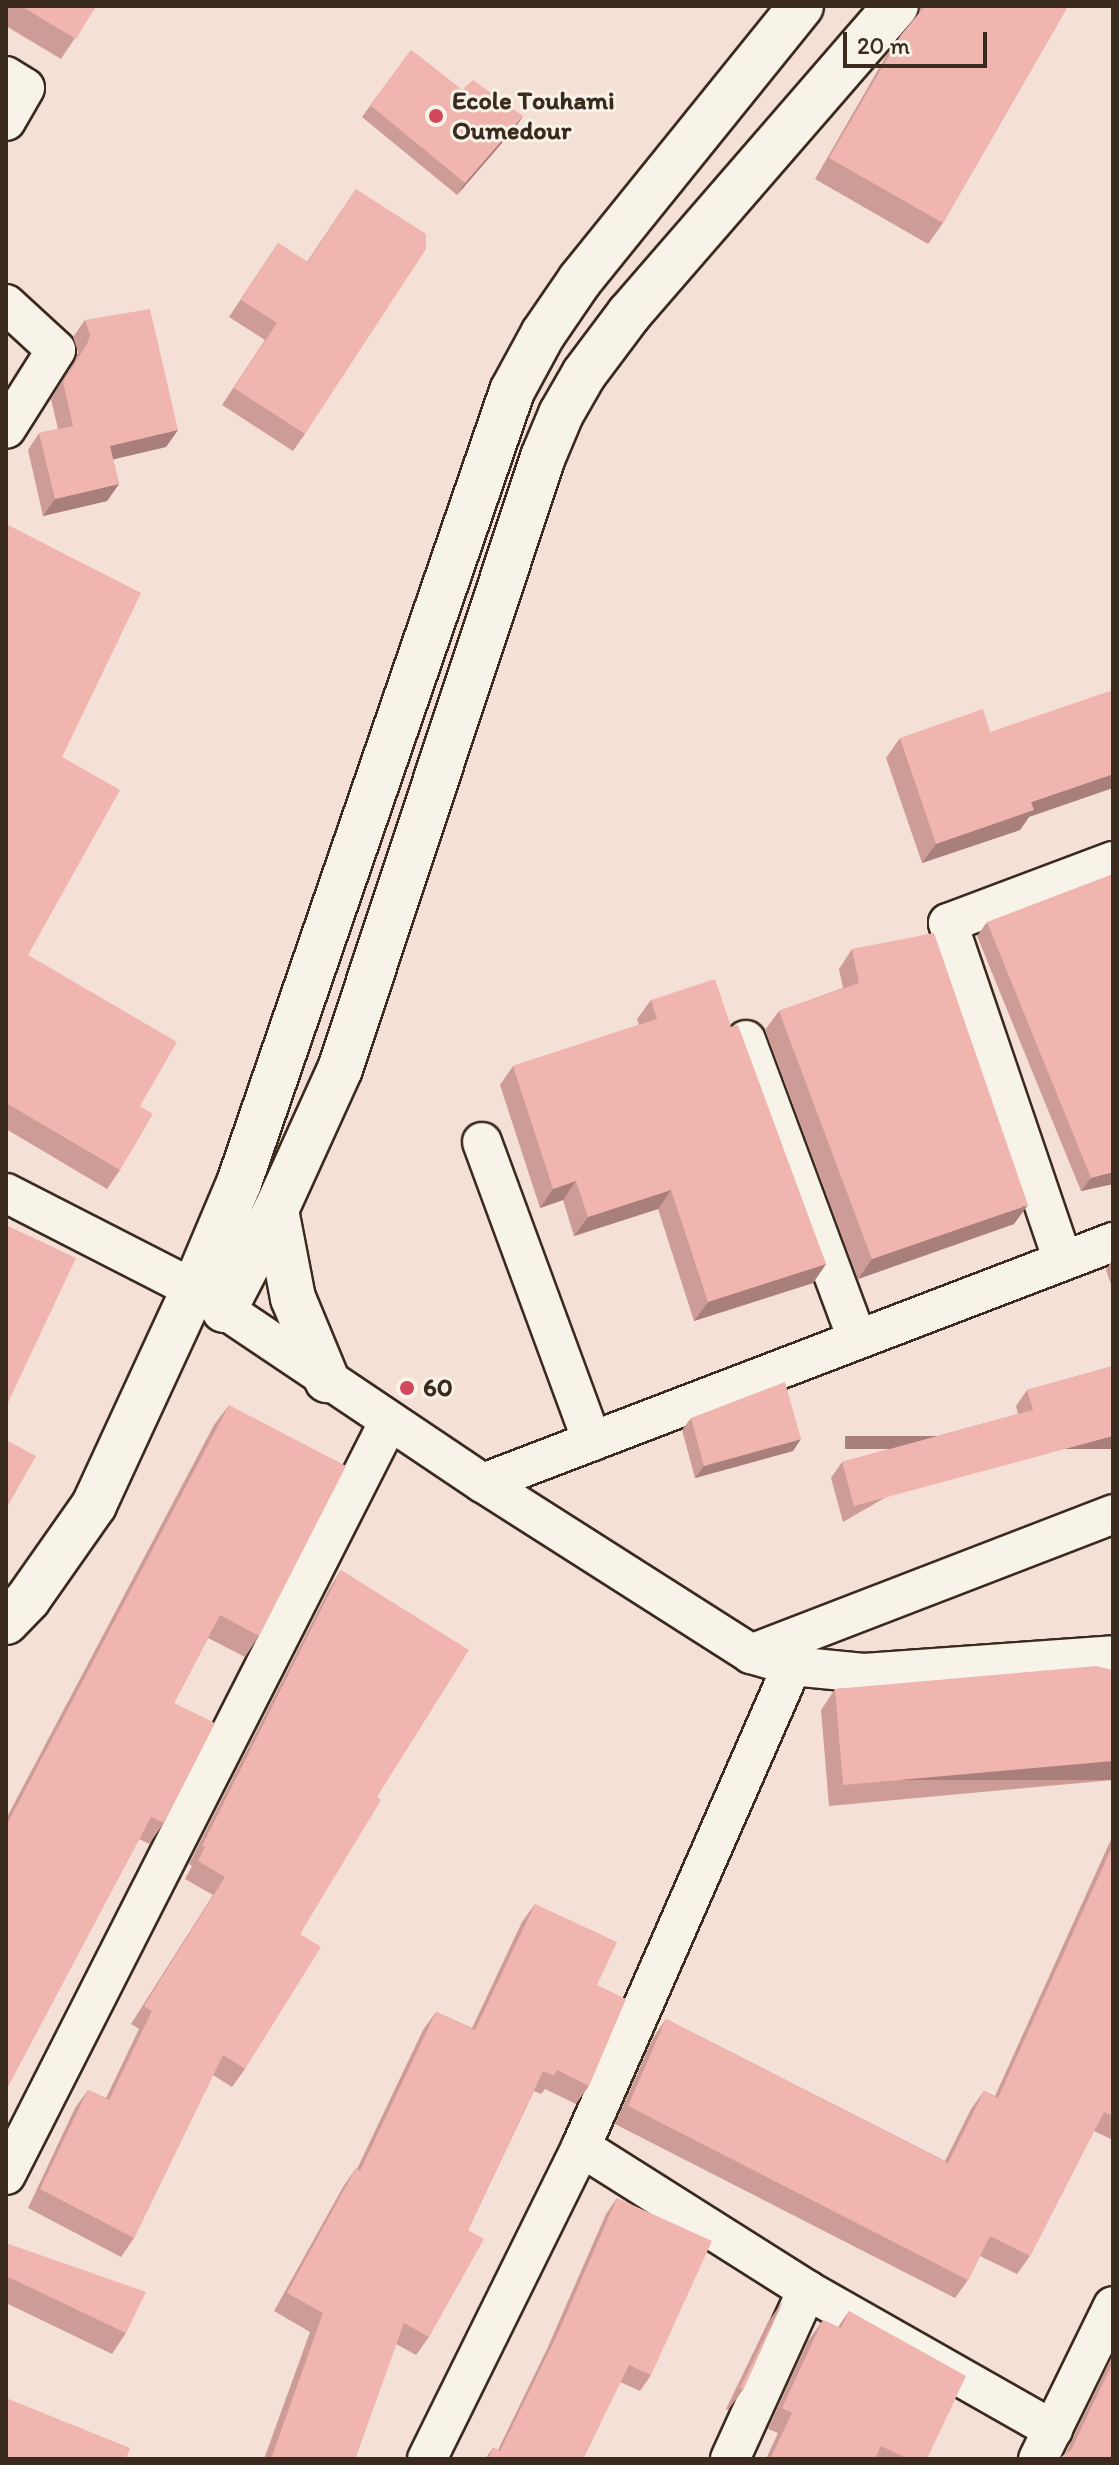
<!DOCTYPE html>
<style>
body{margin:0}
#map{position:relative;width:1119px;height:2465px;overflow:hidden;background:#f5e0d7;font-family:Itim,sans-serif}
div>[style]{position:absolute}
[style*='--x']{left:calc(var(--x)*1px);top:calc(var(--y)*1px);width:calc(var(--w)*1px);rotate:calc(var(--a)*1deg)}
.roads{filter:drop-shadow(2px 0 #3b2a1e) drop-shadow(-2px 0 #3b2a1e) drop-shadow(0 2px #3b2a1e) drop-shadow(0 -2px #3b2a1e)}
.street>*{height:38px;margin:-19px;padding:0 19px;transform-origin:19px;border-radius:19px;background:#f7f3e8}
.secondary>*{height:44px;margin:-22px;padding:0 22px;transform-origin:22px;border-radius:22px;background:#f7f3e8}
.wall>*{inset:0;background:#ce9c96}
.shaded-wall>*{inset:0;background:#a87f7a;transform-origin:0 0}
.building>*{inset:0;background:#f0b5ae}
.dots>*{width:22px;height:22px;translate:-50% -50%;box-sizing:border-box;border:4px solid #f7f3e8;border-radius:50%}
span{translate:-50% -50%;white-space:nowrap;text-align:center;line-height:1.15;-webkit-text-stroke:6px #f7f3e8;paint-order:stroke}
.poi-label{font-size:26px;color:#3b2a1e;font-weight:700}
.left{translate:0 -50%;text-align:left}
.frame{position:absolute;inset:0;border:8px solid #3b2a1e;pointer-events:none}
.scale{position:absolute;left:843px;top:32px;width:144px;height:36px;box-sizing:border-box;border:4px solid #3b2a1e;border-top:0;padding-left:10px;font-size:24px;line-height:28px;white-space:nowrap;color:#3b2a1e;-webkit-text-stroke:6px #f7f3e8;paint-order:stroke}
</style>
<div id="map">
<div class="roads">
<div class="street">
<div style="--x:6;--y:76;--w:22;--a:32"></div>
<div style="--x:25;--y:88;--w:38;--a:120"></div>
<div style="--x:6;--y:304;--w:68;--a:42.6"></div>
<div style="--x:56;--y:350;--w:93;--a:122.3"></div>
<div style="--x:746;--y:1040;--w:319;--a:69.6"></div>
<div style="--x:482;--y:1142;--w:319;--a:69.8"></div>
<div style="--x:6;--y:1193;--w:211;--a:27.1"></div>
<div style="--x:194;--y:1289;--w:348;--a:33.9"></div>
<div style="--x:483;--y:1483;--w:318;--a:32.5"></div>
<div style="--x:751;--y:1654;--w:43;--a:16.3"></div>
<div style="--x:792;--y:1666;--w:72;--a:5.6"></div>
<div style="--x:864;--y:1673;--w:250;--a:-4.1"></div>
<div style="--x:1063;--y:1261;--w:357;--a:-108.8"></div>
<div style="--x:948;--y:923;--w:176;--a:-20.6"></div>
<div style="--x:483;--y:1483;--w:675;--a:-20.93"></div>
<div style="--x:751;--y:1654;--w:388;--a:-21.1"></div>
<div style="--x:581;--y:2147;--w:267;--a:32.3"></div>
<div style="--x:807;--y:2290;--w:283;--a:29.6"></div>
<div style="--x:6;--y:2175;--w:846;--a:-63.07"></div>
<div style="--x:427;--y:2459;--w:348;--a:-63.7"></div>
<div style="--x:581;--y:2147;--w:525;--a:-66.31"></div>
<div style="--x:730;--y:2459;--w:186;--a:-65.5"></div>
<div style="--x:1038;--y:2459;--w:170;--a:-63.9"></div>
</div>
<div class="secondary">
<div style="--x:276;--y:1210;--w:90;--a:79.1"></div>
<div style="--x:293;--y:1298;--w:89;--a:67.5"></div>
<div style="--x:224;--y:1310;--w:113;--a:-62.5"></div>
<div style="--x:276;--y:1210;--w:155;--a:-65.6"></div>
<div style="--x:340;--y:1069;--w:645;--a:-71.65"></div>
<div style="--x:543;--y:457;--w:47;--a:-67.3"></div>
<div style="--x:561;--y:414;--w:46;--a:-60.1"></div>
<div style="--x:584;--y:374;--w:75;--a:-53.1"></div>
<div style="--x:629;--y:314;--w:408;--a:-49.1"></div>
<div style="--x:6;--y:1622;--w:32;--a:-46"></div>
<div style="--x:28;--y:1599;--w:115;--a:-54.9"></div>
<div style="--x:94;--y:1505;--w:238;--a:-65.2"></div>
<div style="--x:194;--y:1289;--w:115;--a:-67"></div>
<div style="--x:239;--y:1183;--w:838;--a:-70.98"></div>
<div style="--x:512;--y:391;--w:65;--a:-61.5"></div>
<div style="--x:543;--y:334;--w:65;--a:-55.6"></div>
<div style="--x:580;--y:280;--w:352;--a:-51.1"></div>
</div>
</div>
<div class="wall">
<div style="clip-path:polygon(6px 6px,96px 6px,61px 59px,6px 26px)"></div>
<div style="clip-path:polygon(920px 6px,1068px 6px,943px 223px,928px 244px,815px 179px,886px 56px,901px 35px,919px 14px)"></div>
<div style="clip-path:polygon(411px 50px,462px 90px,523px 116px,515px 128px,457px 195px,362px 117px)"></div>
<div style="clip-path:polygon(356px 189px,305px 434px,293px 451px,222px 405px,265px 340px,229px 317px,278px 243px,307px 262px)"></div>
<div style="clip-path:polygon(85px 320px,178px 430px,166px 447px,113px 459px,119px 484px,107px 501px,43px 516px,28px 450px,39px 433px,58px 429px,51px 399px,75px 361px,78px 352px,73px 337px)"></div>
<div style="clip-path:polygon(6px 524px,62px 757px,28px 955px,140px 1106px,120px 1170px,107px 1189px,6px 1129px)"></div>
<div style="clip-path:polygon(900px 738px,1029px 817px,1020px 830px,922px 863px,886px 758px)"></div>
<div style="clip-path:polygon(987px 922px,1113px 1184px,1081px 1191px,977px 936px)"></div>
<div style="clip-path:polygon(852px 949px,1014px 1224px,858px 1279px,765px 1030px,779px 1011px,843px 988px,839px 969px)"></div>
<div style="clip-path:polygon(651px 1000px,731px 1027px,826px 1264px,813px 1283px,694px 1321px,658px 1209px,574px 1236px,563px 1200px,540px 1208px,500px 1085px,513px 1066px,639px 1025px,637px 1019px)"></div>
<div style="clip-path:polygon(1113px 1259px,1113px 1290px,1106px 1270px)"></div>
<div style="clip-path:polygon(1113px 1366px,843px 1522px,831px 1478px,842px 1462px,1018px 1414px,1016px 1406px,1027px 1390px)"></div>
<div style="clip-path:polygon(229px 1405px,259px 1636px,245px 1657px,208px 1638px,174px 1703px,164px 1823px,149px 1844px,139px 1839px,6px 2090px,6px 1819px,214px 1425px)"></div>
<div style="clip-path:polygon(691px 1418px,793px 1451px,695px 1478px,682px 1430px)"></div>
<div style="clip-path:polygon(341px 1570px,377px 1797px,300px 1934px,245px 2069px,232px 2087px,213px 2075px,134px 2238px,121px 2257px,28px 2208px,75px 2108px,88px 2090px,106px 2098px,139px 2029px,131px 2024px,213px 1895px,185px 1879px,192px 1866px,189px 1864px,329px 1589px)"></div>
<div style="clip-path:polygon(1113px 1670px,1113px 1780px,829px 1806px,821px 1710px,835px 1689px)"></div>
<div style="clip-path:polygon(1113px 1835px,1113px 2140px,1094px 2131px,1030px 2256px,1017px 2274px,980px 2256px,968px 2280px,955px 2298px,615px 2124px,653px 2038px,666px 2019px,945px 2161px,971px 2109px,984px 2091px,995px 2096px)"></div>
<div style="clip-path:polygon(535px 1904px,597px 1985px,589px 2086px,576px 2104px,545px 2089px,541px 2094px,534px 2091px,468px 2230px,429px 2337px,416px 2355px,396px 2344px,355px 2459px,264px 2459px,310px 2332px,274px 2311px,343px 2187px,356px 2168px,357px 2169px,423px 2030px,436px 2012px,472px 2028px,522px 1922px)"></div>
<div style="clip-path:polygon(617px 2198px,651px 2375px,640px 2391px,620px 2382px,583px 2459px,485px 2459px,493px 2448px,498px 2450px,547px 2349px,606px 2214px)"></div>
<div style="clip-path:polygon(6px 2243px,126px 2333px,112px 2354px,6px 2303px)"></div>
<div style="clip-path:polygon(783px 2301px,743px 2390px,728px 2410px,726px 2409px,768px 2322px)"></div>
<div style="clip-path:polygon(849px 2311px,927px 2459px,766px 2459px,778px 2433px,768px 2429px,808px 2341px,823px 2320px,838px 2327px)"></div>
<div style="clip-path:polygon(1113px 2354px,1113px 2459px,1065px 2455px)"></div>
</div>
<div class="shaded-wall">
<div style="clip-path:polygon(523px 116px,515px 128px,457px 195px,465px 183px)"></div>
<div style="clip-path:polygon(178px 430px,166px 447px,98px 463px,110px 446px)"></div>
<div style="clip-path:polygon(119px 484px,107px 501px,43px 516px,55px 499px)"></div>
<div style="clip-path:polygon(1113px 774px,1113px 788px,1029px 817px,1020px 830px,922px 863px,936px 844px,1031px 802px)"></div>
<div style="clip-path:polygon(1113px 1172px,1113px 1184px,1081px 1191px,1091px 1178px)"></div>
<div style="clip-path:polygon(576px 1181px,563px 1200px,540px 1208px,553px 1189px)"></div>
<div style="clip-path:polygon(671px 1190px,658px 1209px,574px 1236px,588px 1217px)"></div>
<div style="clip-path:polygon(1028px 1205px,1014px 1224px,858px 1279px,872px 1259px)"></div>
<div style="clip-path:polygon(826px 1264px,813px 1283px,694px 1321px,708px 1302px)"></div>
<div style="left:1113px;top:1436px;width:13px;height:268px;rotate:90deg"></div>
<div style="clip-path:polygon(801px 1439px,793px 1451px,695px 1478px,704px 1466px)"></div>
<div style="left:1113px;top:1761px;width:19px;height:271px;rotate:90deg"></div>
</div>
<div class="building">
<div style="clip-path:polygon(21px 6px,96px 6px,76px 39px)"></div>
<div style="clip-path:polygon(925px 6px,1068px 6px,943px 223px,829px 158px,901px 35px)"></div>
<div style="clip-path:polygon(411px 50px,462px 90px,473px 80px,523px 116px,465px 183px,370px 105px)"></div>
<div style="clip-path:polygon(356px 189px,426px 234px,426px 249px,305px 434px,234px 388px,277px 323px,241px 300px,278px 243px,308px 262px)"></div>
<div style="clip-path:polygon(150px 309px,178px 430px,110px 446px,119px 484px,55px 499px,39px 433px,73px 426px,63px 382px,87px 344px,90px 335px,85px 320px)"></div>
<div style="clip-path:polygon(6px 524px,141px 593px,62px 757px,120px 790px,28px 955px,177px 1042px,140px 1106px,153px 1114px,120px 1170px,6px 1103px)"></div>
<div style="clip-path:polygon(1113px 690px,1113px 774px,1031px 802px,1034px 810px,936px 844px,900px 738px,983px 709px,990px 732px)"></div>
<div style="clip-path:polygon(1113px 874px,1113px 1172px,1091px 1178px,987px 922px)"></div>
<div style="clip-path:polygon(934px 933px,1028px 1205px,872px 1259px,779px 1011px,859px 983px,852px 949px)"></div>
<div style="clip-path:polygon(715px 979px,731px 1027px,738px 1025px,826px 1264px,708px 1302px,671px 1190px,588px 1217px,576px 1181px,553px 1189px,513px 1066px,657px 1019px,651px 1000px)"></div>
<div style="clip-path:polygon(6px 1225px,76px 1258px,6px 1407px)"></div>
<div style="clip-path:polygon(1113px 1366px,1113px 1436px,854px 1506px,842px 1462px,1033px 1410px,1027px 1390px)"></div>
<div style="clip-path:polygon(785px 1382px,801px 1439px,704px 1466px,691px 1418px)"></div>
<div style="clip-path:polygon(229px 1405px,346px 1466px,259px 1636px,220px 1615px,174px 1703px,215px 1723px,164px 1823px,151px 1817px,6px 2090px,6px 1826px)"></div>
<div style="clip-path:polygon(6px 1440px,36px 1456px,6px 1509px)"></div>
<div style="clip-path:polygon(341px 1570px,469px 1650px,377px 1797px,381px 1800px,300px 1934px,321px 1947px,245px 2069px,223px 2055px,134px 2238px,40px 2189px,88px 2090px,109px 2100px,152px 2011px,144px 2006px,225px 1877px,198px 1861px,205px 1847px,202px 1846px)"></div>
<div style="clip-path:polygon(1096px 1666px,1113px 1670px,1113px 1761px,843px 1785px,835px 1689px)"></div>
<div style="clip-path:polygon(1113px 1845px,1113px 2116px,1104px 2112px,1030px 2256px,990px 2236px,968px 2280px,628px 2106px,666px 2019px,948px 2163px,984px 2091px,998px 2098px)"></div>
<div style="clip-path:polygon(535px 1904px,617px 1942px,597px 1985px,626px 1999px,589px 2086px,557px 2070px,554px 2076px,543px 2071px,468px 2230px,484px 2239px,429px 2337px,404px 2323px,355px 2459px,271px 2459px,323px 2313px,287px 2293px,356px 2168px,360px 2171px,436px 2012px,475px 2030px)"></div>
<div style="clip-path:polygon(617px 2198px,712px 2241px,651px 2375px,629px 2365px,583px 2459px,488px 2459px,493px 2448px,500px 2451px,558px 2333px)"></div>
<div style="clip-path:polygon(6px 2243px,146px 2292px,126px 2333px,6px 2276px)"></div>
<div style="clip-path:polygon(783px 2301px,743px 2390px,740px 2388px)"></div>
<div style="clip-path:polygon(849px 2311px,966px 2376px,927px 2459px,908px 2459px,881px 2446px,875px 2459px,770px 2459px,792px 2413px,782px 2408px,823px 2320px,841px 2328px)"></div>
<div style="clip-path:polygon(1113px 2362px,1113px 2459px,1058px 2459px,1071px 2450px)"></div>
<div style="clip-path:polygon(6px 2398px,130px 2448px,126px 2459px,6px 2459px)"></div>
</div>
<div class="dots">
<div style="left:436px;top:116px;background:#d1495b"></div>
<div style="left:407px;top:1388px;background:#d1495b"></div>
</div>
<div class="poi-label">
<span class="left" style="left:452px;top:116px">Ecole Touhami<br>Oumedour</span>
<span class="left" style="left:423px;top:1388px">60</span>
</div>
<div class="frame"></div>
<div class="scale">20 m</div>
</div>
